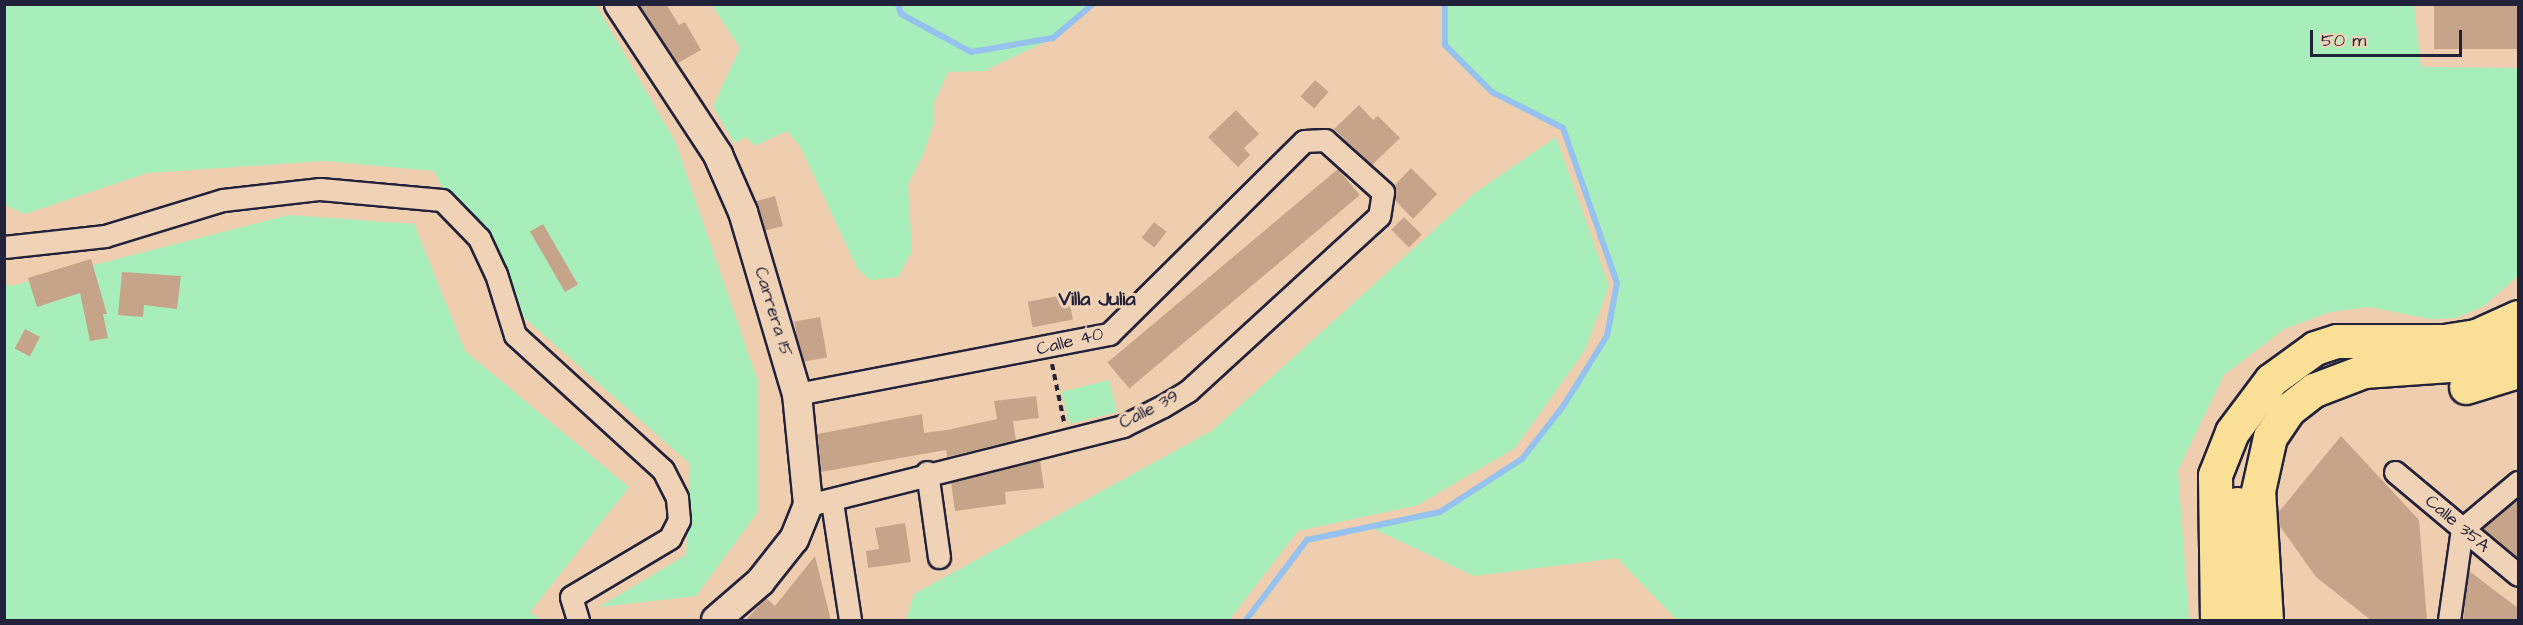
<!DOCTYPE html>
<style>
body{margin:0}
#map{position:relative;width:2523px;height:625px;overflow:hidden;background:#eeceae;font-family:"Architects Daughter",sans-serif}
div>[style]{position:absolute}
[style*='--x']{left:calc(var(--x)*1px);top:calc(var(--y)*1px);width:calc(var(--w)*1px);rotate:calc(var(--a)*1deg)}
.green>*{inset:0;background:#a8eeba;transform-origin:0 0}
.stream>*{height:6px;margin:-3px;padding:0 3px;transform-origin:3px;border-radius:3px;background:#96c2ef}
.building>*{inset:0;background:#c6a489;transform-origin:0 0}
.path>*{height:4px;margin-top:-2px;transform-origin:0;background:repeating-linear-gradient(90deg,#22223b 0 6px,transparent 0 10.5px)}
.roads{filter:drop-shadow(2px 0 #22223b) drop-shadow(-2px 0 #22223b) drop-shadow(0 2px #22223b) drop-shadow(0 -2px #22223b)}
.minor>*{height:21px;margin:-10.5px;padding:0 10.5px;transform-origin:10.5px;border-radius:10.5px;background:#f0d3b6}
.secondary>*{height:28px;margin:-14px;padding:0 14px;transform-origin:14px;border-radius:14px;background:#f0d3b6}
.primary>*{height:33px;margin:-16.5px;padding:0 16.5px;transform-origin:16.5px;border-radius:16.5px;background:#fadf96}
span{translate:-50% -50%;white-space:nowrap;text-align:center;line-height:1.15;-webkit-text-stroke:6px #f0d3b6;paint-order:stroke}
.street-label{font-size:18px;color:#22223b}
.neighbourhood-label{font-size:20px;color:#22223b;font-weight:700}
.frame{position:absolute;inset:0;border:6px solid #22223b;pointer-events:none}
.scale{position:absolute;left:2310px;top:30px;width:152px;height:27px;box-sizing:border-box;border:3px solid #22223b;border-top:0;padding-left:8px;font-size:18px;line-height:21px;white-space:nowrap;color:#22223b;-webkit-text-stroke:4px #f0d3b6;paint-order:stroke}
</style>
<div id="map">
<div class="green">
<div style="clip-path:polygon(4px 5px,596px 5px,675px 141px,757px 379px,757px 513px,696px 596px,599px 607px,686px 555px,690px 464px,496px 293px,434px 171px,323px 161px,147px 173px,25px 214px,5px 205px)"></div>
<div style="clip-path:polygon(712px 5px,1093px 5px,1053px 38px,984px 71px,948px 72px,933px 105px,933px 125px,923px 155px,908px 184px,912px 251px,898px 277px,870px 280px,857px 268px,801px 148px,787px 131px,755px 146px,746px 137px,734px 143px,713px 106px,740px 48px)"></div>
<div style="clip-path:polygon(1445px 5px,2414px 5px,2421px 67px,2518px 68px,2518px 276px,2484px 306px,2456px 318px,2429px 319px,2370px 307px,2330px 312px,2284px 329px,2224px 375px,2178px 470px,2189px 620px,1677px 620px,1617px 558px,1474px 576px,1374px 529px,1440px 512px,1522px 459px,1564px 405px,1607px 336px,1617px 283px,1564px 128px,1492px 92px,1445px 45px)"></div>
<div style="clip-path:polygon(1556px 137px,1609px 286px,1585px 350px,1515px 448px,1418px 505px,1298px 531px,1229px 620px,906px 620px,914px 594px,1213px 430px,1476px 192px)"></div>
<div style="clip-path:polygon(289px 215px,414px 224px,465px 351px,629px 487px,530px 612px,541px 620px,5px 620px,4px 283px,11px 286px)"></div>
<div style="left:1109px;top:380px;width:33px;height:49px;rotate:76deg"></div>
</div>
<div class="stream">
<div style="--x:898;--y:4;--w:10;--a:73"></div>
<div style="--x:901;--y:14;--w:80;--a:28.5"></div>
<div style="--x:971;--y:52;--w:83;--a:-9.7"></div>
<div style="--x:1053;--y:38;--w:52;--a:-40.4"></div>
<div style="--x:1246;--y:620;--w:101;--a:-52.7"></div>
<div style="--x:1307;--y:540;--w:136;--a:-11.9"></div>
<div style="--x:1440;--y:512;--w:98;--a:-32.9"></div>
<div style="--x:1522;--y:459;--w:68;--a:-52.1"></div>
<div style="--x:1564;--y:405;--w:81;--a:-58.1"></div>
<div style="--x:1607;--y:336;--w:54;--a:-79.3"></div>
<div style="--x:1617;--y:283;--w:164;--a:-109.2"></div>
<div style="--x:1563;--y:128;--w:80;--a:-153.1"></div>
<div style="--x:1492;--y:92;--w:66;--a:-135"></div>
<div style="--x:1445;--y:45;--w:41;--a:-90"></div>
</div>
<div class="building">
<div style="clip-path:polygon(639px 4px,666px 4px,679px 25px,685px 22px,701px 50px,678px 63px)"></div>
<div style="left:2434px;top:4px;width:84px;height:45px"></div>
<div style="left:1315px;top:80px;width:18px;height:22px;rotate:41deg"></div>
<div style="clip-path:polygon(1359px 105px,1373px 120px,1378px 116px,1400px 138px,1372px 165px,1334px 129px)"></div>
<div style="clip-path:polygon(1236px 110px,1259px 134px,1244px 148px,1250px 155px,1238px 167px,1208px 137px)"></div>
<div style="clip-path:polygon(1411px 168px,1437px 194px,1413px 219px,1395px 200px,1394px 186px)"></div>
<div style="left:1338px;top:169px;width:34px;height:301px;rotate:50deg"></div>
<div style="left:775px;top:196px;width:31px;height:20px;rotate:75deg"></div>
<div style="left:1404px;top:217px;width:25px;height:18px;rotate:45deg"></div>
<div style="left:1154px;top:222px;width:16px;height:20px;rotate:38deg"></div>
<div style="left:543px;top:224px;width:70px;height:15px;rotate:60deg"></div>
<div style="clip-path:polygon(91px 259px,107px 314px,103px 314px,108px 338px,90px 341px,80px 293px,37px 307px,28px 278px)"></div>
<div style="clip-path:polygon(122px 272px,181px 276px,177px 309px,144px 305px,143px 317px,118px 315px)"></div>
<div style="left:1068px;top:294px;width:26px;height:41px;rotate:79deg"></div>
<div style="left:820px;top:317px;width:41px;height:26px;rotate:80deg"></div>
<div style="left:25px;top:329px;width:17px;height:22px;rotate:28deg"></div>
<div style="clip-path:polygon(1036px 396px,1039px 418px,1013px 421px,1016px 440px,947px 457px,946px 450px,934px 452px,821px 472px,818px 434px,922px 414px,924px 433px,947px 430px,997px 419px,994px 401px)"></div>
<div style="clip-path:polygon(2341px 436px,2419px 520px,2427px 621px,2372px 621px,2316px 577px,2279px 525px,2278px 513px)"></div>
<div style="clip-path:polygon(1040px 460px,1044px 488px,1005px 492px,1006px 504px,955px 511px,951px 482px)"></div>
<div style="clip-path:polygon(2518px 498px,2518px 559px,2482px 529px)"></div>
<div style="clip-path:polygon(905px 523px,911px 562px,868px 568px,866px 551px,879px 549px,875px 528px)"></div>
<div style="clip-path:polygon(815px 556px,831px 621px,745px 621px,766px 598px,775px 606px)"></div>
<div style="clip-path:polygon(2469px 571px,2518px 608px,2518px 621px,2463px 621px)"></div>
</div>
<div class="path">
<div style="--x:1052;--y:364;--w:59;--a:78.3"></div>
</div>
<div class="roads">
<div class="minor">
<div style="--x:4;--y:247;--w:102;--a:-6.2"></div>
<div style="--x:105;--y:236;--w:123;--a:-17"></div>
<div style="--x:223;--y:200;--w:98;--a:-6.5"></div>
<div style="--x:320;--y:189;--w:122;--a:5.2"></div>
<div style="--x:442;--y:200;--w:53;--a:45.8"></div>
<div style="--x:479;--y:238;--w:40;--a:65"></div>
<div style="--x:496;--y:274;--w:64;--a:72.7"></div>
<div style="--x:515;--y:335;--w:200;--a:42.4"></div>
<div style="--x:663;--y:470;--w:31;--a:63"></div>
<div style="--x:677;--y:498;--w:22;--a:85"></div>
<div style="--x:679;--y:520;--w:20;--a:117"></div>
<div style="--x:670;--y:538;--w:115;--a:149.2"></div>
<div style="--x:571;--y:597;--w:24;--a:73"></div>
<div style="--x:797;--y:394;--w:318;--a:-10.9"></div>
<div style="--x:1109;--y:334;--w:274;--a:-44.7"></div>
<div style="--x:1304;--y:141;--w:21;--a:-3"></div>
<div style="--x:1325;--y:140;--w:78;--a:41.9"></div>
<div style="--x:1383;--y:192;--w:24;--a:99"></div>
<div style="--x:1379;--y:216;--w:259;--a:137.5"></div>
<div style="--x:1188;--y:391;--w:29;--a:149"></div>
<div style="--x:1163;--y:406;--w:45;--a:153.4"></div>
<div style="--x:1123;--y:426;--w:325;--a:165.9"></div>
<div style="--x:927;--y:472;--w:86;--a:82"></div>
<div style="--x:2395;--y:472;--w:160;--a:39.9"></div>
<div style="--x:832;--y:502;--w:119;--a:81.3"></div>
<div style="--x:2449;--y:620;--w:92;--a:-81.9"></div>
<div style="--x:2462;--y:529;--w:73;--a:-40"></div>
</div>
<div class="secondary">
<div style="--x:619;--y:4;--w:181;--a:56.7"></div>
<div style="--x:718;--y:155;--w:62;--a:66.3"></div>
<div style="--x:743;--y:212;--w:190;--a:73.5"></div>
<div style="--x:797;--y:394;--w:112;--a:84.3"></div>
<div style="--x:808;--y:505;--w:37;--a:112"></div>
<div style="--x:794;--y:539;--w:55;--a:128.3"></div>
<div style="--x:760;--y:582;--w:58;--a:139.2"></div>
</div>
<div class="primary">
<div style="--x:2466;--y:387;--w:54;--a:-17.1"></div>
<div style="--x:2237;--y:504;--w:116;--a:87.5"></div>
<div style="--x:2217;--y:620;--w:145;--a:-90.8"></div>
<div style="--x:2215;--y:475;--w:46;--a:-68.4"></div>
<div style="--x:2232;--y:432;--w:65;--a:-53.1"></div>
<div style="--x:2271;--y:380;--w:54;--a:-36"></div>
<div style="--x:2315;--y:348;--w:23;--a:-18"></div>
<div style="--x:2337;--y:341;--w:107;--a:0"></div>
<div style="--x:2444;--y:341;--w:32;--a:-9"></div>
<div style="--x:2476;--y:336;--w:46;--a:-24.3"></div>
<div style="--x:2266;--y:620;--w:129;--a:-93.5"></div>
<div style="--x:2258;--y:491;--w:55;--a:-77.5"></div>
<div style="--x:2270;--y:437;--w:32;--a:-56"></div>
<div style="--x:2288;--y:410;--w:33;--a:-38"></div>
<div style="--x:2314;--y:390;--w:53;--a:-20.8"></div>
<div style="--x:2364;--y:371;--w:114;--a:-4"></div>
<div style="--x:2478;--y:363;--w:43;--a:-23"></div>
</div>
</div>
<div class="street-label">
<span style="left:773px;top:312px;rotate:73deg">Carrera 15</span>
<span style="left:1070px;top:342px;rotate:-14deg">Calle 40</span>
<span style="left:1149px;top:410px;rotate:-27deg">Calle 39</span>
<span style="left:2457px;top:524px;rotate:40deg">Calle 35A</span>
</div>
<div class="neighbourhood-label">
<span style="left:1097px;top:299px">Villa Julia</span>
</div>
<div class="frame"></div>
<div class="scale">50 m</div>
</div>
